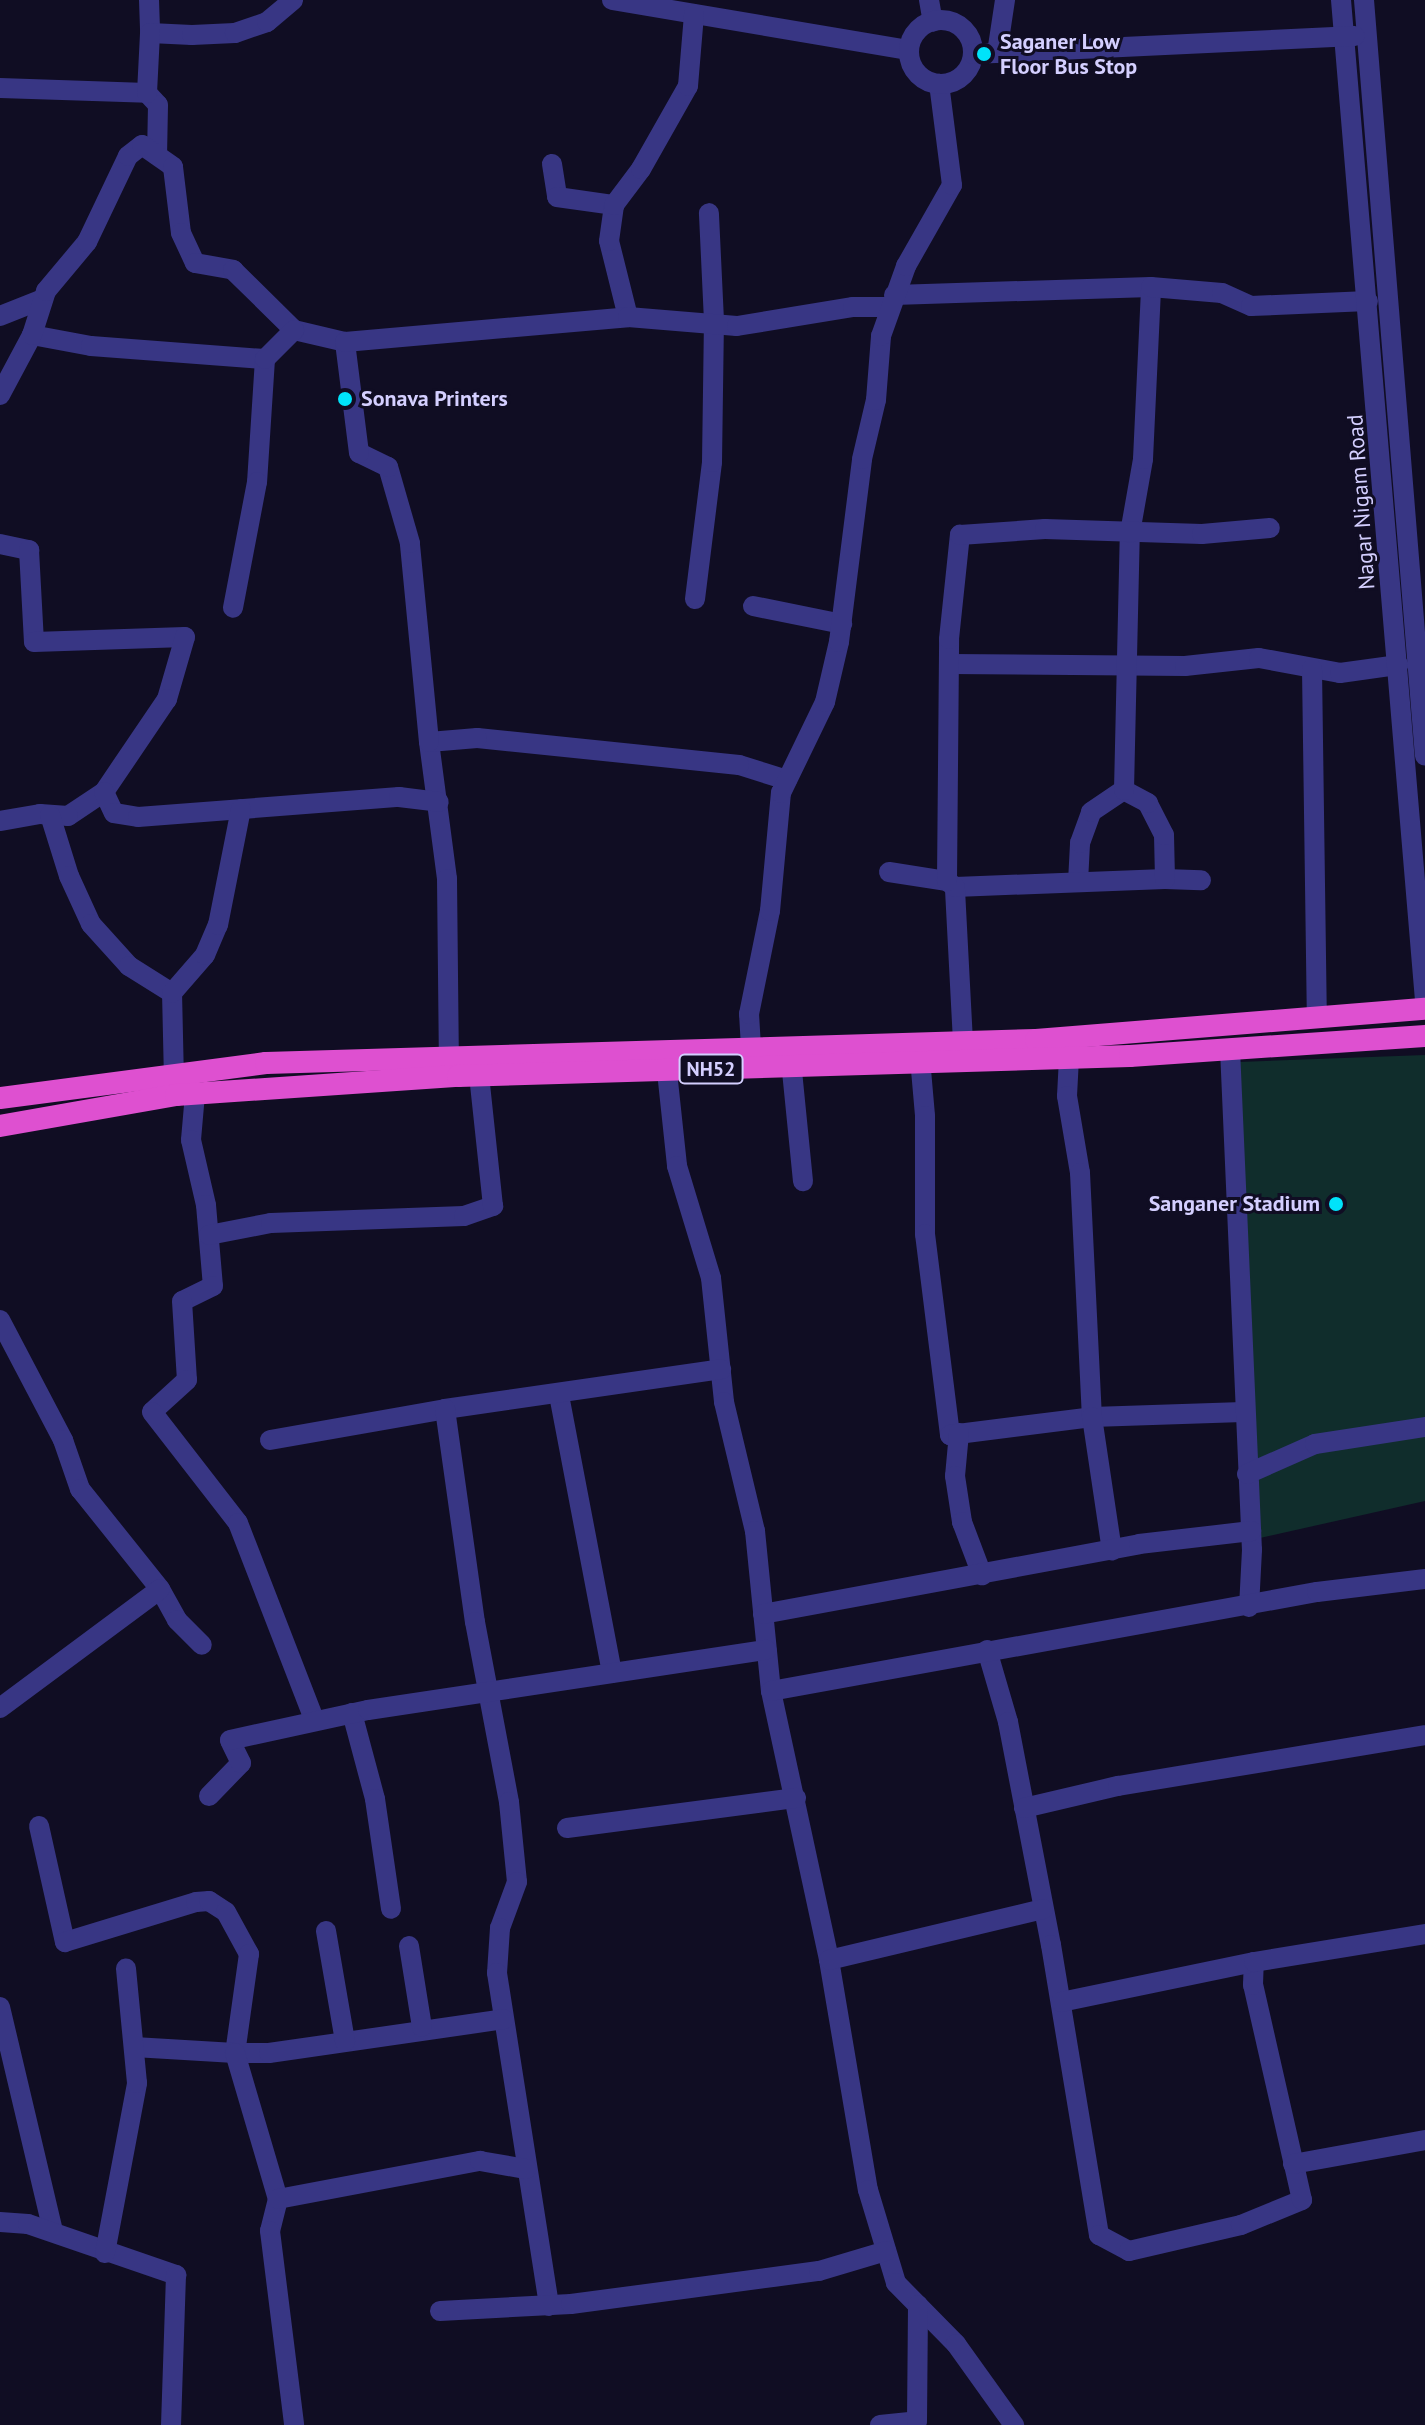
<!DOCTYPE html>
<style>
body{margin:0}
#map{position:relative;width:1425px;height:2425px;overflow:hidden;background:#100d23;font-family:"PT Sans",sans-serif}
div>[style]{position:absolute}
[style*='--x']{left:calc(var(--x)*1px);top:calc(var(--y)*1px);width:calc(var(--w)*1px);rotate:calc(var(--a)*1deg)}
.green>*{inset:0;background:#102d2c}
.minor>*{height:20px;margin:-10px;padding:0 10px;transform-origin:10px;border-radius:10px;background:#383684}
.tertiary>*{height:20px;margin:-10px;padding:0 10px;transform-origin:10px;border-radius:10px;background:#383684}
.tertiary>.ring{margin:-10px;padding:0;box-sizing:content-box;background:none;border:20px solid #383684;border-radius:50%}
.trunk>*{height:22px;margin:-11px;padding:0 11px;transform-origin:11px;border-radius:11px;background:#de50d0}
.dots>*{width:22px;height:22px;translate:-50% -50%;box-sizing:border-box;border:4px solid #100d23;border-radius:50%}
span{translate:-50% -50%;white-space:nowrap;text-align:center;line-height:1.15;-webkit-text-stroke:6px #100d23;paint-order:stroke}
.shield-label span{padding:2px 6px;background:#100d23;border:2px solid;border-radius:6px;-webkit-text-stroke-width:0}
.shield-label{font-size:20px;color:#d4cfff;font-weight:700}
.poi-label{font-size:22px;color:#d4cfff;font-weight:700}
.left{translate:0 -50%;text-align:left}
.right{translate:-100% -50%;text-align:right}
.street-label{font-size:22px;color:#d4cfff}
</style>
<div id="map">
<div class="green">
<div style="clip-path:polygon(1425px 1055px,1425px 1501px,1260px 1538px,1239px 1062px)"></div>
</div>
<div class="minor">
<div style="--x:149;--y:0;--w:33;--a:88"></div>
<div style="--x:150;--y:33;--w:42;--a:2.7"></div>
<div style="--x:192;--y:35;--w:43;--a:-2.7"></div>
<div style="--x:235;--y:33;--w:34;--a:-19"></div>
<div style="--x:267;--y:22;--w:34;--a:-40"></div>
<div style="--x:612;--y:0;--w:301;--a:9.6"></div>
<div style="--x:997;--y:53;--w:54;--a:-81.4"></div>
<div style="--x:0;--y:88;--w:147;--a:1.9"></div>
<div style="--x:147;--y:93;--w:16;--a:47"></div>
<div style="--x:158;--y:105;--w:50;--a:91.1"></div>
<div style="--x:147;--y:93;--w:60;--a:-87.1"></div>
<div style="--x:552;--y:164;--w:33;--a:81"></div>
<div style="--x:557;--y:197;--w:58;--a:8"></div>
<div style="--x:894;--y:295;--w:257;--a:-1.8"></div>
<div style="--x:0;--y:316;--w:46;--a:-21.6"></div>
<div style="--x:628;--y:317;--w:78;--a:-104"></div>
<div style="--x:609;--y:241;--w:36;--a:-82"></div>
<div style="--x:614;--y:205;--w:45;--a:-53.1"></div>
<div style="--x:641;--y:169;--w:95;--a:-60.5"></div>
<div style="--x:688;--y:86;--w:72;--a:-85.2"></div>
<div style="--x:294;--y:330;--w:52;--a:13.2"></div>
<div style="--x:32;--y:335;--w:60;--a:10.6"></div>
<div style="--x:91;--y:346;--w:174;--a:4.3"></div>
<div style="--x:265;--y:359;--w:123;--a:93.7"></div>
<div style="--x:257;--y:482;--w:128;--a:100.8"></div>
<div style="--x:0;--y:395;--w:68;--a:-61.9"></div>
<div style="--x:32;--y:335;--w:46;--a:-72.3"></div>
<div style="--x:46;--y:291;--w:64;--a:-50.1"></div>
<div style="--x:87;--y:242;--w:95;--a:-64.5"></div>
<div style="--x:128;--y:156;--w:18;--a:-38"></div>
<div style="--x:142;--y:145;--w:38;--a:35"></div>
<div style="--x:173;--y:167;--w:66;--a:83.1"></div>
<div style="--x:181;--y:233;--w:33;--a:65"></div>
<div style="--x:195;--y:263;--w:39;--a:10"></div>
<div style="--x:233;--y:270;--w:86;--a:44.5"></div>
<div style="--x:294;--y:330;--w:41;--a:135"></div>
<div style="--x:0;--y:544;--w:30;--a:12"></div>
<div style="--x:29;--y:550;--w:92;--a:86.9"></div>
<div style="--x:34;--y:642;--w:151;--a:-1.9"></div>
<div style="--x:185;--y:637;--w:65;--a:106.2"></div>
<div style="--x:167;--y:699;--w:112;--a:124.1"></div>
<div style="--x:104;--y:792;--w:43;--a:146.3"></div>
<div style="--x:68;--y:816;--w:28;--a:-176"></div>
<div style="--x:40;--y:814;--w:41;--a:170.1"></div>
<div style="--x:695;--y:599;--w:138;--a:-82.9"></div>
<div style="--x:712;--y:462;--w:141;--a:-89.2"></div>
<div style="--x:714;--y:321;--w:108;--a:-92.7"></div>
<div style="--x:753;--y:606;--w:91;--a:11.4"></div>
<div style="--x:949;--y:664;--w:236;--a:0.5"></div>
<div style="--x:1185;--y:666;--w:74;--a:-6.2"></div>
<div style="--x:1259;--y:658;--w:82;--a:10.5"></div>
<div style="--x:1340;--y:673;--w:59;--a:-7.9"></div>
<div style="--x:1312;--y:669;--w:349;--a:89.2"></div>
<div style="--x:429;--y:742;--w:138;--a:82.5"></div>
<div style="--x:447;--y:879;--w:179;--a:89.4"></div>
<div style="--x:787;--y:780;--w:50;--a:-162.6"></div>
<div style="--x:739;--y:765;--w:263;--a:-174.1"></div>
<div style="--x:477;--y:738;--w:48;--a:175.2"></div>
<div style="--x:429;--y:742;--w:200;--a:-95.5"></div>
<div style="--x:410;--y:543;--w:79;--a:-106.1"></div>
<div style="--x:388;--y:467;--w:32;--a:-154"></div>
<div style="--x:359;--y:453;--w:112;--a:-97.2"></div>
<div style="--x:345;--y:342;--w:284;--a:-5"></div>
<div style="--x:628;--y:317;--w:109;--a:4.7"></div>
<div style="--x:737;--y:326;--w:118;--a:-9.3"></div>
<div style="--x:853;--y:307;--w:37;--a:0"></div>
<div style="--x:104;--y:792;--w:23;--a:65"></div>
<div style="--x:114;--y:813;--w:24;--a:9"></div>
<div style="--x:138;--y:817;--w:262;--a:-4.4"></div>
<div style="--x:399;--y:797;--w:40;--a:7.1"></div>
<div style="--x:50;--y:815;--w:64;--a:72.7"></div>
<div style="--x:69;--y:876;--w:53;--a:65.4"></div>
<div style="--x:91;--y:924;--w:57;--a:47.9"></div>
<div style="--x:129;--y:966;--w:51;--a:32.1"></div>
<div style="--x:889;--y:872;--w:59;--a:8.8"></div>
<div style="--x:1165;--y:879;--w:36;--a:2"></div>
<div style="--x:1078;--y:882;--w:39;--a:-87"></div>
<div style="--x:1080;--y:843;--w:33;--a:-70"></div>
<div style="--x:1091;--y:812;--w:40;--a:-34"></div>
<div style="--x:955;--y:887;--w:210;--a:-2.2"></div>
<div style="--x:1165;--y:879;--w:44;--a:-91.3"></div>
<div style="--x:1164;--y:835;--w:36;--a:-117"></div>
<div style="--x:1148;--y:803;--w:27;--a:-152"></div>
<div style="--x:1124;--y:790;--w:257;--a:-88.7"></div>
<div style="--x:1130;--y:533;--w:75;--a:-80"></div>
<div style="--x:1143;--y:459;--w:172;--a:-87.3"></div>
<div style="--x:1151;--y:287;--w:71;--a:4.8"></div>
<div style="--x:1222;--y:293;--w:32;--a:24"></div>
<div style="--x:1251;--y:306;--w:117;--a:-2.4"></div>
<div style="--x:963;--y:1042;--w:155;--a:-93"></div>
<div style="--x:955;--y:887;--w:10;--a:-143"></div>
<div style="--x:947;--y:881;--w:242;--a:-89.5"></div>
<div style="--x:949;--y:639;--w:105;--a:-84"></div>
<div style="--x:960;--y:535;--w:85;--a:-4"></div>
<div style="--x:1045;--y:529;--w:157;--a:1.8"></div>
<div style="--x:1202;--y:534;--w:68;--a:-5"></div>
<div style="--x:919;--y:1047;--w:69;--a:85"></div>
<div style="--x:925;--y:1116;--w:118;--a:90"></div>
<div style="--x:925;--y:1234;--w:203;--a:82.9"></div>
<div style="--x:950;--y:1435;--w:143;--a:-7.2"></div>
<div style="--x:1092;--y:1417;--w:151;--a:-1.9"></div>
<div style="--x:1230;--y:1049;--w:501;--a:87.49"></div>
<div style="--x:1252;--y:1550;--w:57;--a:93"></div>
<div style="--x:790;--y:1051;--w:131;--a:84.3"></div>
<div style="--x:665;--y:1053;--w:114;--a:83.9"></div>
<div style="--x:677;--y:1166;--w:117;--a:73.1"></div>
<div style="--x:711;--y:1278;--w:125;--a:84"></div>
<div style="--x:724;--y:1402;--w:133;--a:76.5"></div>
<div style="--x:755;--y:1531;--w:161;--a:84.3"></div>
<div style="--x:771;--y:1691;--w:275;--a:77.8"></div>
<div style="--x:829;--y:1960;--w:233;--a:80.4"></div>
<div style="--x:868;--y:2190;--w:97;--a:73.2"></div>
<div style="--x:896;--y:2283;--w:86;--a:45.5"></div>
<div style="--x:956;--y:2344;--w:100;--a:54.4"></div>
<div style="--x:1069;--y:1058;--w:38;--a:93"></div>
<div style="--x:1067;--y:1096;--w:78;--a:80.4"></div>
<div style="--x:1080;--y:1173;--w:244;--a:87.2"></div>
<div style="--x:1092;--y:1417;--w:135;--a:81.5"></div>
<div style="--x:752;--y:1064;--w:50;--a:-93.4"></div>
<div style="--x:749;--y:1014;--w:105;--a:-78.5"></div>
<div style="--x:770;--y:911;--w:119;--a:-84.7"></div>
<div style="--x:781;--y:793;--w:101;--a:-64.2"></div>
<div style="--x:825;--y:702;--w:62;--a:-76.9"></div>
<div style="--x:839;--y:642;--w:184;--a:-82.8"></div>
<div style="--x:862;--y:459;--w:61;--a:-76.7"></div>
<div style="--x:876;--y:400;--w:64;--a:-85.5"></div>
<div style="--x:881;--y:336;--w:74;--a:-70.3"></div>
<div style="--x:906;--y:266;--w:93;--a:-60.4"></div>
<div style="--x:952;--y:185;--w:102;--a:-97.3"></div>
<div style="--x:174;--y:1080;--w:87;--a:-91.3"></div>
<div style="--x:172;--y:993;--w:50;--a:-49"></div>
<div style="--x:205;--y:955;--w:33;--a:-67"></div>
<div style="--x:218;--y:925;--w:118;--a:-78.8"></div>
<div style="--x:195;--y:1094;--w:46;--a:95"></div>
<div style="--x:191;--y:1140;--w:67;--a:77"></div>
<div style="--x:206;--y:1205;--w:81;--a:85.1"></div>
<div style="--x:213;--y:1286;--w:34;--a:154"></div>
<div style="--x:182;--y:1301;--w:79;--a:86.4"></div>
<div style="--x:187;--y:1380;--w:47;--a:137.6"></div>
<div style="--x:152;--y:1412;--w:140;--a:52.2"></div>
<div style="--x:238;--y:1523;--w:210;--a:68.8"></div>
<div style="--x:209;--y:1235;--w:63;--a:-11"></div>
<div style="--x:271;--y:1223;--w:193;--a:-2.1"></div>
<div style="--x:464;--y:1216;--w:31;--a:-19"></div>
<div style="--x:493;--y:1206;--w:132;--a:-96.1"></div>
<div style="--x:0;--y:1320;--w:136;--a:62.3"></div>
<div style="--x:63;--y:1440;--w:52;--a:70.9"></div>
<div style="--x:80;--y:1489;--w:128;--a:51.3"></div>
<div style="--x:160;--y:1589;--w:35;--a:61"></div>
<div style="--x:177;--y:1620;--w:35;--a:45"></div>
<div style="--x:559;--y:1395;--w:283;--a:79.2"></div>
<div style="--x:445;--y:1409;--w:279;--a:-8.2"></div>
<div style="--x:959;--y:1433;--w:43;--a:95.3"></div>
<div style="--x:955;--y:1476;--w:47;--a:81.3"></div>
<div style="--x:962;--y:1522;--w:57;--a:69.3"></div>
<div style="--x:270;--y:1440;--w:178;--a:-10"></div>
<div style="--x:445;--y:1409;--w:215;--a:82"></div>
<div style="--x:475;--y:1622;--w:183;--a:79.3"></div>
<div style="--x:509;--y:1802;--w:80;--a:84.3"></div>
<div style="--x:517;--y:1882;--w:49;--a:110.3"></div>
<div style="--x:500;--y:1928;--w:45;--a:93.8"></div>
<div style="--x:497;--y:1973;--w:337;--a:81.1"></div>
<div style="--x:1247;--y:1474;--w:74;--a:-23.8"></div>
<div style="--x:1315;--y:1444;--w:111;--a:-8.8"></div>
<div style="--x:763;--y:1614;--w:382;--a:-10.5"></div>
<div style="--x:1139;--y:1544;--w:113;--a:-6.6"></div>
<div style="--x:987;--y:1650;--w:75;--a:73.7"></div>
<div style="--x:1008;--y:1722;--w:227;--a:79.1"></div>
<div style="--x:1051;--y:1945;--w:294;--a:80.6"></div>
<div style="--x:1099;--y:2235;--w:34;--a:28"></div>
<div style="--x:1129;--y:2251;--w:115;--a:-13.1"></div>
<div style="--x:1241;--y:2225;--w:66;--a:-22.3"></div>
<div style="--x:1302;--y:2200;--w:221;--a:-102.8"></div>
<div style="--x:1253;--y:1985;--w:23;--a:-88"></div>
<div style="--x:1254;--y:1962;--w:197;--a:168.3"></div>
<div style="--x:771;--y:1691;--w:555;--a:-10.28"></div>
<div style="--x:1317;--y:1592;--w:109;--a:-6.9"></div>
<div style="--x:0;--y:1708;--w:199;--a:-36.6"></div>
<div style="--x:352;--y:1713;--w:89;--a:75"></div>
<div style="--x:375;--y:1799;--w:111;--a:81.7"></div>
<div style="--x:209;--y:1796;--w:46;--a:-45.9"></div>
<div style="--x:241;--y:1763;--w:25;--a:-116"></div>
<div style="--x:230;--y:1740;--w:141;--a:-12.3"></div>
<div style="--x:368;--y:1710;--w:403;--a:-8.6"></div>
<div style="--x:1024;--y:1808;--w:97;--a:-13.2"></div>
<div style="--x:1118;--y:1786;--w:311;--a:-9.4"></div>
<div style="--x:39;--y:1826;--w:119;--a:77.4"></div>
<div style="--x:65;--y:1942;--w:137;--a:-17"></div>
<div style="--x:196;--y:1902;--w:13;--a:-4"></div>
<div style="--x:209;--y:1901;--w:20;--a:33"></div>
<div style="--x:226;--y:1912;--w:48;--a:61.3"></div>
<div style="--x:249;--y:1954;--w:100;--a:98"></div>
<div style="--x:235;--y:2053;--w:34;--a:0"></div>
<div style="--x:269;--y:2053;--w:237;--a:-8.2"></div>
<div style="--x:567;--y:1828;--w:231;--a:-7.5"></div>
<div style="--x:326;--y:1931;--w:112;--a:80.2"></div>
<div style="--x:409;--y:1946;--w:82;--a:80.9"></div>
<div style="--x:829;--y:1960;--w:220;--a:-13.4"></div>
<div style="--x:1254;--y:1962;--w:173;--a:-9.3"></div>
<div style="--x:0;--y:2007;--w:231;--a:76.7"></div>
<div style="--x:134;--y:2047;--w:101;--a:3.4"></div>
<div style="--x:235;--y:2053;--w:152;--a:73.6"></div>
<div style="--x:278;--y:2199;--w:33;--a:104"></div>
<div style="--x:270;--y:2231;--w:195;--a:82.9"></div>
<div style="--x:1293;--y:2164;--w:134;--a:-10.3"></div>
<div style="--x:278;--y:2199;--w:206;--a:-10.7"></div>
<div style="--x:480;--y:2161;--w:47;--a:9.9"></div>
<div style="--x:0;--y:2222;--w:28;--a:4"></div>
<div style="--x:28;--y:2224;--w:157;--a:19"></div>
<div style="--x:176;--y:2275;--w:150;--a:91.9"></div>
<div style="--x:105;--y:2253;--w:173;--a:-79.3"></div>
<div style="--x:137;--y:2083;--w:115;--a:-95.5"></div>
<div style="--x:440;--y:2311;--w:131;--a:-3.1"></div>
<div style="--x:571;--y:2304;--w:250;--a:-7.6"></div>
<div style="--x:819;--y:2271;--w:70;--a:-16.6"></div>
<div style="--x:880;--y:2425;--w:37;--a:-6"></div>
<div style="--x:917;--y:2421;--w:116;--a:-89.5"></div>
</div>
<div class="tertiary">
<div style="--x:929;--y:0;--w:22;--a:80"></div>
<div style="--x:1341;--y:0;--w:1005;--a:85.2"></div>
<div style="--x:1364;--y:0;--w:758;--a:85.39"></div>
<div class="ring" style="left:909px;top:20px;width:44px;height:44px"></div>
<div style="--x:973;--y:54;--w:382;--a:-2.7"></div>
</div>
<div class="trunk">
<div style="--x:0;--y:1098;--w:268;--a:-7.5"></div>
<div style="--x:266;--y:1063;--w:770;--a:-1.71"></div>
<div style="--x:1036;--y:1040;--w:390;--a:-4.6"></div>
<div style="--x:0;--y:1126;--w:179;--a:-10"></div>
<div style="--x:176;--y:1095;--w:283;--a:-3.9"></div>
<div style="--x:458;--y:1076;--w:672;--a:-1.7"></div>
<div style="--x:1130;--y:1056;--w:296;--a:-3.9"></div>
</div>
<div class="dots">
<div style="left:984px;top:54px;background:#00e3fa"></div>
<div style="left:345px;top:399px;background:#00e3fa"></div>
<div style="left:1336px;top:1204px;background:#00e3fa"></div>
</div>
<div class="shield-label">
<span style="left:711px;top:1069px">NH52</span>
</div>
<div class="poi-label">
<span class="left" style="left:1000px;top:54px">Saganer Low<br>Floor Bus Stop</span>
<span class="left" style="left:361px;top:399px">Sonava Printers</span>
<span class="right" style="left:1320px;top:1204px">Sanganer Stadium</span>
</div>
<div class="street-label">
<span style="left:1361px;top:502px;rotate:-94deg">Nagar Nigam Road</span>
</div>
</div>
